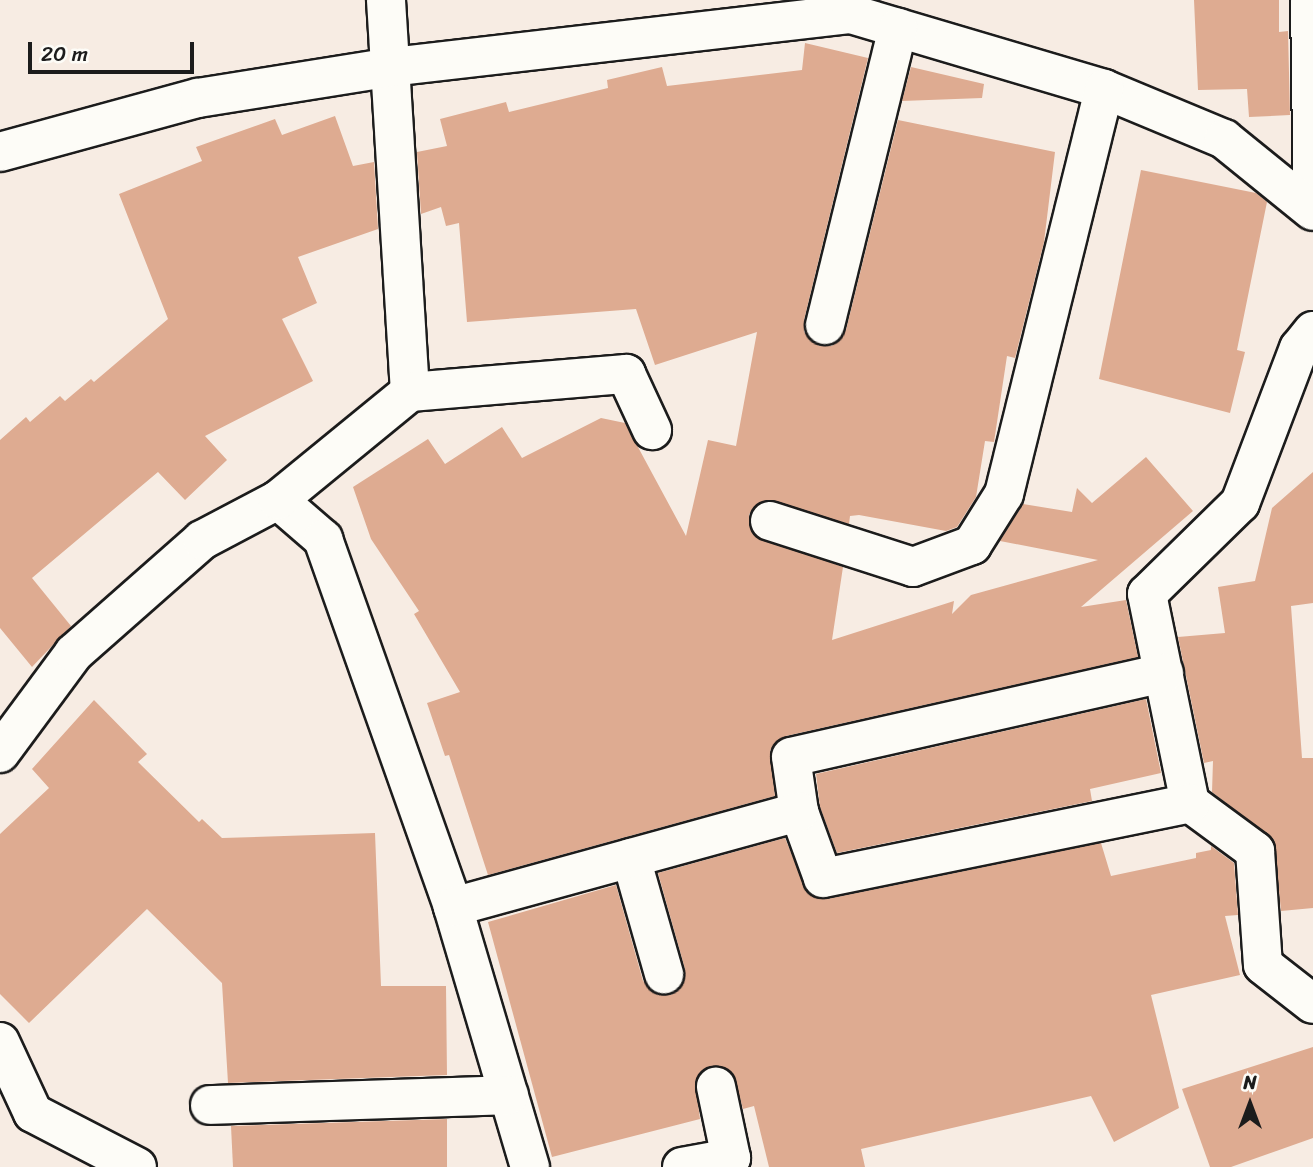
<!DOCTYPE html>
<style>
body{margin:0}
#map{position:relative;width:1313px;height:1167px;overflow:hidden;background:#f7ece3;font-family:Sriracha,sans-serif}
div>[style]{position:absolute}
[style*='--x']{left:calc(var(--x)*1px);top:calc(var(--y)*1px);width:calc(var(--w)*1px);rotate:calc(var(--a)*1deg)}
.building>*{inset:0;background:#deab91}
.roads{filter:drop-shadow(2px 0 #1c1c1c) drop-shadow(-2px 0 #1c1c1c) drop-shadow(0 2px #1c1c1c) drop-shadow(0 -2px #1c1c1c)}
.street>*{height:38px;margin:-19px;padding:0 19px;transform-origin:19px;border-radius:19px;background:#fdfcf7}
span{translate:-50% -50%;white-space:nowrap;text-align:center;line-height:1.15;-webkit-text-stroke:6px #fdfcf7;paint-order:stroke}
.north{position:absolute;left:1215px;top:1069px;width:70px;height:70px;-webkit-text-stroke:5px #fdfcf7;paint-order:stroke;rotate:0deg;font-size:19px;font-weight:700;line-height:28px;text-align:center;color:#1c1c1c}
.north::after{content:'';display:block;margin:auto;width:24px;height:32px;background:#1c1c1c;clip-path:polygon(50% 0,100% 100%,50% 72%,0 100%)}
.scale{position:absolute;left:28px;top:42px;width:166px;height:32px;box-sizing:border-box;border:4px solid #1c1c1c;border-top:0;padding-left:9px;font-size:21px;line-height:24px;white-space:nowrap;color:#1c1c1c;-webkit-text-stroke:5px #fdfcf7;paint-order:stroke}
</style>
<div id="map">
<div class="building">
<div style="clip-path:polygon(1194px 0,1279px 0,1279px 32px,1288px 31px,1290px 115px,1249px 117px,1247px 89px,1198px 90px)"></div>
<div style="clip-path:polygon(805px 43px,868px 58px,804px 320px,804px 332px,819px 346px,832px 346px,846px 330px,898px 120px,1055px 152px,1044px 242px,1015px 358px,1007px 356px,994px 442px,985px 441px,976px 497px,957px 527px,946px 531px,859px 515px,850px 516px,849px 524px,766px 500px,749px 514px,753px 535px,843px 567px,832px 640px,954px 601px,952px 614px,971px 595px,1098px 560px,1000px 541px,1023px 504px,1072px 512px,1077px 488px,1092px 503px,1146px 457px,1193px 511px,1081px 607px,1126px 600px,1138px 657px,786px 736px,770px 750px,775px 796px,488px 875px,449px 755px,445px 756px,427px 703px,460px 692px,414px 614px,419px 611px,371px 539px,353px 487px,428px 439px,445px 464px,502px 427px,522px 458px,601px 418px,625px 423px,686px 536px,708px 440px,736px 446px,757px 332px,655px 365px,636px 309px,467px 322px,459px 223px,446px 226px,441px 207px,421px 214px,417px 152px,447px 146px,440px 119px,506px 102px,509px 112px,608px 88px,607px 80px,662px 67px,667px 86px,802px 70px)"></div>
<div style="clip-path:polygon(911px 67px,984px 84px,982px 98px,902px 101px)"></div>
<div style="clip-path:polygon(335px 116px,353px 166px,374px 162px,378px 229px,298px 257px,317px 303px,282px 319px,313px 381px,205px 436px,227px 460px,185px 500px,158px 472px,32px 578px,71px 626px,32px 667px,0 628px,0 440px,26px 417px,30px 422px,60px 396px,65px 401px,91px 379px,94px 382px,168px 319px,119px 194px,202px 161px,196px 147px,275px 119px,282px 135px)"></div>
<div style="clip-path:polygon(1141px 170px,1256px 193px,1267px 202px,1237px 350px,1245px 352px,1230px 413px,1099px 379px)"></div>
<div style="clip-path:polygon(1313px 472px,1313px 603px,1291px 606px,1302px 758px,1313px 758px,1313px 908px,1281px 911px,1274px 840px,1212px 792px,1213px 761px,1204px 763px,1178px 637px,1225px 633px,1218px 587px,1255px 581px,1272px 508px)"></div>
<div style="clip-path:polygon(1146px 699px,1161px 773px,1090px 789px,1092px 801px,837px 853px,820px 807px,816px 774px)"></div>
<div style="clip-path:polygon(94px 700px,147px 754px,138px 762px,199px 822px,202px 819px,222px 838px,375px 833px,381px 986px,446px 986px,447px 1075px,228px 1083px,222px 983px,147px 909px,29px 1023px,0 994px,0 834px,49px 788px,32px 769px)"></div>
<div style="clip-path:polygon(785px 838px,808px 894px,827px 899px,1101px 843px,1111px 876px,1196px 858px,1196px 853px,1211px 850px,1211px 846px,1234px 863px,1238px 915px,1225px 916px,1240px 975px,1151px 995px,1179px 1108px,1114px 1142px,1091px 1096px,861px 1149px,865px 1167px,769px 1167px,754px 1106px,743px 1109px,733px 1073px,712px 1066px,695px 1081px,700px 1119px,552px 1157px,488px 922px,616px 885px,643px 981px,658px 995px,671px 995px,680px 989px,685px 969px,658px 873px)"></div>
<div style="clip-path:polygon(1313px 1047px,1313px 1138px,1231px 1167px,1210px 1167px,1182px 1089px)"></div>
<div style="clip-path:polygon(447px 1119px,447px 1167px,233px 1167px,231px 1126px)"></div>
</div>
<div class="roads">
<div class="street">
<div style="--x:386;--y:0;--w:393;--a:86.5"></div>
<div style="--x:1310;--y:0;--w:209;--a:89.2"></div>
<div style="--x:0;--y:152;--w:205;--a:-15.3"></div>
<div style="--x:198;--y:98;--w:195;--a:-9.1"></div>
<div style="--x:391;--y:67;--w:463;--a:-6.6"></div>
<div style="--x:851;--y:14;--w:264;--a:16.5"></div>
<div style="--x:1104;--y:89;--w:130;--a:22.6"></div>
<div style="--x:1224;--y:139;--w:114;--a:39"></div>
<div style="--x:825;--y:325;--w:306;--a:-76.2"></div>
<div style="--x:1313;--y:331;--w:22;--a:129"></div>
<div style="--x:1299;--y:348;--w:166;--a:110.8"></div>
<div style="--x:1240;--y:503;--w:130;--a:135.6"></div>
<div style="--x:1147;--y:594;--w:213;--a:78.4"></div>
<div style="--x:1190;--y:803;--w:81;--a:36.4"></div>
<div style="--x:1255;--y:851;--w:114;--a:86"></div>
<div style="--x:1263;--y:965;--w:63;--a:38"></div>
<div style="--x:278;--y:500;--w:60;--a:40.9"></div>
<div style="--x:323;--y:539;--w:390;--a:70.5"></div>
<div style="--x:453;--y:907;--w:271;--a:73.5"></div>
<div style="--x:770;--y:521;--w:150;--a:17.8"></div>
<div style="--x:913;--y:567;--w:63;--a:-20.4"></div>
<div style="--x:972;--y:545;--w:60;--a:-57.9"></div>
<div style="--x:1004;--y:494;--w:417;--a:-76.1"></div>
<div style="--x:1164;--y:673;--w:382;--a:167.3"></div>
<div style="--x:791;--y:757;--w:56;--a:81.7"></div>
<div style="--x:799;--y:812;--w:70;--a:70"></div>
<div style="--x:823;--y:878;--w:375;--a:-11.5"></div>
<div style="--x:0;--y:753;--w:124;--a:-53.5"></div>
<div style="--x:74;--y:653;--w:171;--a:-41.4"></div>
<div style="--x:202;--y:540;--w:86;--a:-27.8"></div>
<div style="--x:278;--y:500;--w:171;--a:-39.3"></div>
<div style="--x:410;--y:392;--w:217;--a:-4.8"></div>
<div style="--x:626;--y:374;--w:62;--a:65.1"></div>
<div style="--x:631;--y:858;--w:121;--a:74.1"></div>
<div style="--x:453;--y:907;--w:359;--a:-15.4"></div>
<div style="--x:0;--y:1042;--w:78;--a:65.1"></div>
<div style="--x:33;--y:1113;--w:117;--a:27.4"></div>
<div style="--x:210;--y:1105;--w:299;--a:-1.9"></div>
<div style="--x:682;--y:1167;--w:50;--a:-10.4"></div>
<div style="--x:731;--y:1158;--w:73;--a:-101.9"></div>
</div>
</div>
<div class="north">N</div>
<div class="scale">20 m</div>
</div>
